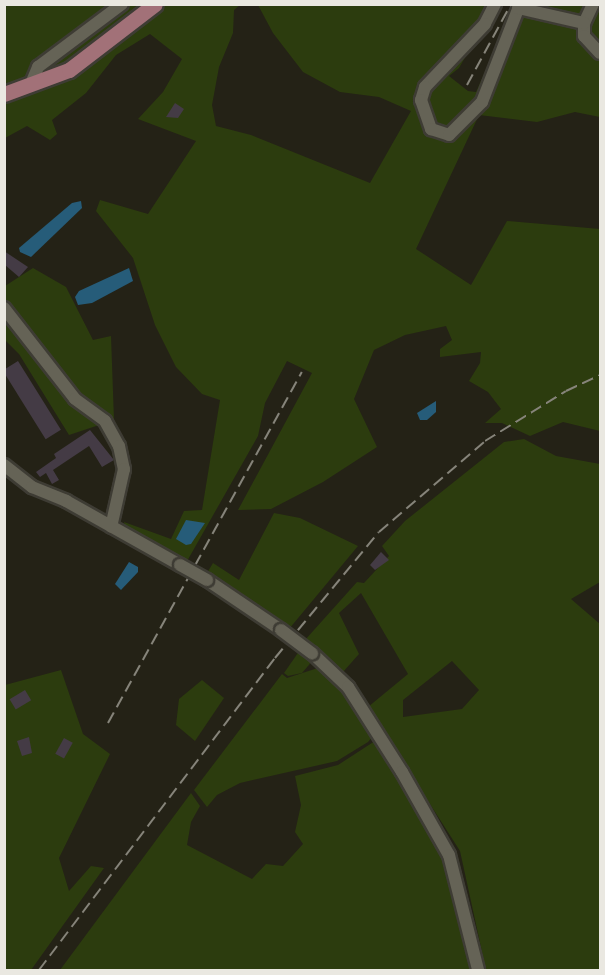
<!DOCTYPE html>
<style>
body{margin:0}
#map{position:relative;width:605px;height:975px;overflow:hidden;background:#242216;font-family:"IBM Plex Serif",serif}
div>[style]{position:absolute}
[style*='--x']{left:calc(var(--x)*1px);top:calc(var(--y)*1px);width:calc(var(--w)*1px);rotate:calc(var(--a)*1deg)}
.green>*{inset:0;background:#2c3c0e}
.water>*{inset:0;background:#265c79}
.building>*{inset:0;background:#443b45;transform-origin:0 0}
.roads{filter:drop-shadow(2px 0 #3e3c34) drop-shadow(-2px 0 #3e3c34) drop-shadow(0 2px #3e3c34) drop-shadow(0 -2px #3e3c34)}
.minor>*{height:12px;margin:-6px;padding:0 6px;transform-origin:6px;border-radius:6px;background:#656356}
.major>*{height:15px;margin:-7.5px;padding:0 7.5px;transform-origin:7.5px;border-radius:7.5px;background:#a27178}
.rail>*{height:2px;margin-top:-1px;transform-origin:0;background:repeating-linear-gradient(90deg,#86847a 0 12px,transparent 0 18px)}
.bridges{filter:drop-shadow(2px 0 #3e3c34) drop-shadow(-2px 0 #3e3c34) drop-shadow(0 2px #3e3c34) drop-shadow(0 -2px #3e3c34)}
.minor-bridge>*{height:12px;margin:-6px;padding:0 6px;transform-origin:6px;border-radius:6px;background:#656356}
span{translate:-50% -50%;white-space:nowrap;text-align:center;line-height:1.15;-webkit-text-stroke:6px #0c0b07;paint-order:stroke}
.frame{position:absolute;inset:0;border:6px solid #eae8e1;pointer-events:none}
</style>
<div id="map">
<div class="green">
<div style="clip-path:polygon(5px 5px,240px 5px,234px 10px,233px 33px,219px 67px,212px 105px,216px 126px,251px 135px,370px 183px,411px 111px,379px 97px,340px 92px,303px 72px,273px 33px,258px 5px,495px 5px,459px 68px,449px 76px,468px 91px,476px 92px,515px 5px,600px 5px,600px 117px,575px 112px,537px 122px,479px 115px,416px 249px,471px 285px,507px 221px,600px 229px,600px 431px,563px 422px,530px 436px,502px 423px,485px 423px,501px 409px,488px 392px,469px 381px,480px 363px,481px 352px,440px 357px,440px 349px,452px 340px,446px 326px,405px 335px,374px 350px,354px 399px,377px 447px,323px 482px,271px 509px,238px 510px,312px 373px,287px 361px,265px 403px,258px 436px,186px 563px,126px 531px,124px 522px,171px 539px,184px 511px,202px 510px,220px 400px,202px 394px,176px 367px,155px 325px,133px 258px,96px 211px,100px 200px,148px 214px,196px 141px,138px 119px,163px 92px,182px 59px,150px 34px,116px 55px,86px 93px,52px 120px,57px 134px,50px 140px,27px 126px,5px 138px)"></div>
<div style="clip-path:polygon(33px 268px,66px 287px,93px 340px,111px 336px,114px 420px,69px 435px,19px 354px,5px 340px,5px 286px)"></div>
<div style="clip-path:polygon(evenodd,524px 439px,556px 456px,600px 464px,600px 582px,571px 599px,600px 624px,600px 970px,486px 970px,460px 851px,368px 707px,408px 674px,361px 593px,339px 613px,359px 654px,343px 672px,305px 640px,357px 582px,364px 583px,389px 556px,382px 546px,405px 521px,504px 442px,524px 439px,452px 661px,479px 690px,462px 709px,403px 717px,403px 700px,452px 661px)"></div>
<div style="clip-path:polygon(274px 513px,300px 518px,358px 546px,289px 629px,207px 573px,213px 563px,239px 580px)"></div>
<div style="clip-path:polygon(300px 650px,314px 659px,302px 673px,288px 676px,284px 673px)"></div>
<div style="clip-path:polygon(324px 666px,340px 680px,373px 736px,368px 742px,337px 761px,240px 783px,217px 795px,207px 807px,194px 790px,282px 674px,287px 678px)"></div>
<div style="clip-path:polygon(61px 670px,83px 734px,110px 754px,59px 858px,69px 891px,91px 866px,104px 868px,31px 970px,5px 970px,5px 685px)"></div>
<div style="clip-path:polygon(202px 680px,224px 698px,195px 741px,176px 725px,179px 699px)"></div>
<div style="clip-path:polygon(378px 739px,438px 844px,460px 901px,472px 970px,60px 970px,191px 793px,200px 806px,191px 822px,187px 845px,252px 879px,266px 864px,283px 866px,303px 844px,295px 832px,301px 805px,295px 776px,338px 765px)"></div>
</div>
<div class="water">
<div style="clip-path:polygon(81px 201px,82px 208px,31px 257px,20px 252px,19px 248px,72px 203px)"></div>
<div style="clip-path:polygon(129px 268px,133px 281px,92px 303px,78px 305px,75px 297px,79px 291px)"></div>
<div style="clip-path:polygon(436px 401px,436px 412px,427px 420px,420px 420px,417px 413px)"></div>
<div style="clip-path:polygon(186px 520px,205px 523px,191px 544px,186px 545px,176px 539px)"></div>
<div style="clip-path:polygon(129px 562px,138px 567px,138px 572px,121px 590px,115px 584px)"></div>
</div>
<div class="building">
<div style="clip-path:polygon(175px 103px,184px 109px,178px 118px,166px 117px)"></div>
<div style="clip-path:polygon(4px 251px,28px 267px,19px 277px,5px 265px)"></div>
<div style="left:18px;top:361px;width:81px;height:18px;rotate:58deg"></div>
<div style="clip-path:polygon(90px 430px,114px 460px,102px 467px,89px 446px,53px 470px,59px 480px,52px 484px,46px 473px,40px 477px,36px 472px,56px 458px,54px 454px)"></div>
<div style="clip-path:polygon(381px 552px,389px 560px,375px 570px,370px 565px)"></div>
<div style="left:25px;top:690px;width:12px;height:18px;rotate:59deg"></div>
<div style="clip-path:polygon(29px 737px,32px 753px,22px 756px,17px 741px)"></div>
<div style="left:64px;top:738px;width:10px;height:18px;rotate:29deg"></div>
</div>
<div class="roads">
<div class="minor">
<div style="--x:495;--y:4;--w:22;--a:117"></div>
<div style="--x:485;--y:24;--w:87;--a:133.6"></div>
<div style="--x:425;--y:87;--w:14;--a:107"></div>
<div style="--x:421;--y:100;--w:31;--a:71"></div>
<div style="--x:431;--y:129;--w:19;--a:18"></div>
<div style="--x:449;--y:135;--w:47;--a:-45"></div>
<div style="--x:482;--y:102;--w:105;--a:-68.8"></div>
<div style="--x:593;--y:4;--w:21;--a:115"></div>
<div style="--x:584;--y:23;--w:13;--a:90"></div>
<div style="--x:584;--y:36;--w:23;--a:47"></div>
<div style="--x:518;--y:8;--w:68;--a:12.8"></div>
<div style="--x:30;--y:86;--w:21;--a:-67"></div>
<div style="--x:38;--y:67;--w:105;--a:-36.9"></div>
<div style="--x:4;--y:308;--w:115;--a:52"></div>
<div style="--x:75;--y:399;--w:37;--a:36"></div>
<div style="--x:105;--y:421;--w:29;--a:61"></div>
<div style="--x:119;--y:446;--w:24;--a:78"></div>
<div style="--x:124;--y:469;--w:59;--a:102.6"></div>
<div style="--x:4;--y:465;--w:36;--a:38"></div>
<div style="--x:32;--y:487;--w:37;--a:22"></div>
<div style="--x:66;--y:501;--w:131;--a:29.3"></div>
<div style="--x:207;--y:580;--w:89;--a:34"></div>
<div style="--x:312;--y:653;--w:50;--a:43.4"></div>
<div style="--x:348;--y:687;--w:101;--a:57.6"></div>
<div style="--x:402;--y:772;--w:95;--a:60.5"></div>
<div style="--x:449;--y:855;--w:119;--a:75.8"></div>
</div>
<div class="major">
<div style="--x:4;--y:94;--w:69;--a:-20.3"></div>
<div style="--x:69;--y:70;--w:108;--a:-37.5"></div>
</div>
</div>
<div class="rail">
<div style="--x:467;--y:85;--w:92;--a:-61.5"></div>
<div style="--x:108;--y:723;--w:401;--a:-61.1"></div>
<div style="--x:39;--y:970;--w:391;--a:-52.9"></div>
<div style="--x:275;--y:658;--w:163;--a:-50.5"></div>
<div style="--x:379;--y:532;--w:140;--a:-40.6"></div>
<div style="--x:485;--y:441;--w:95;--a:-31.7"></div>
<div style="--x:566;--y:391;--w:38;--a:-25"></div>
</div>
<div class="bridges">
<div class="minor-bridge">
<div style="--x:180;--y:565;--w:31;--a:29"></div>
<div style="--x:281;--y:630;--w:39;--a:37"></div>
</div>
</div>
<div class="frame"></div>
</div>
